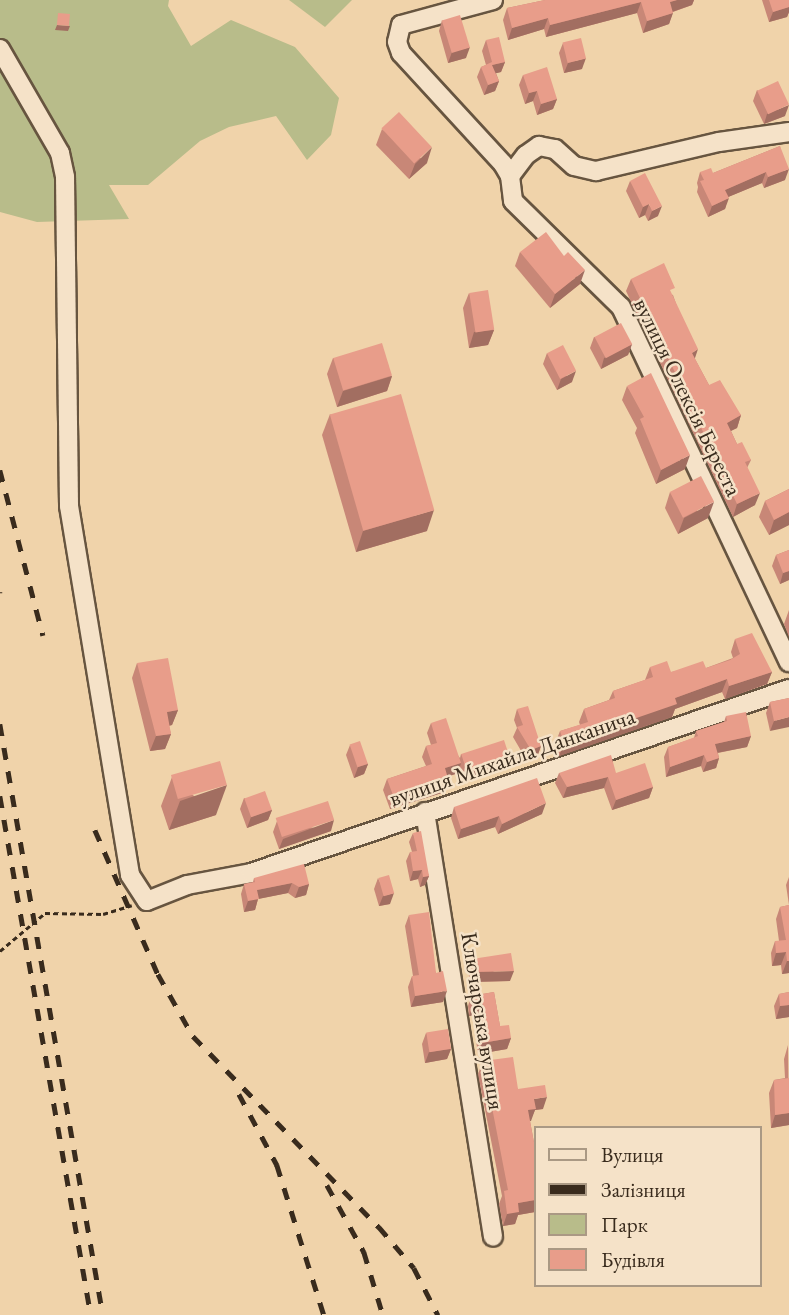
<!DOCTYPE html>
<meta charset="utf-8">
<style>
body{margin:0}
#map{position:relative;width:789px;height:1315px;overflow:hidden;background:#f0d3aa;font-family:"EB Garamond",serif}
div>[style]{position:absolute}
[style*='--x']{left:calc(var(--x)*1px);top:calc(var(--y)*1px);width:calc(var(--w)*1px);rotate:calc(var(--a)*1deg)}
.green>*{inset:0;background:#b8bc8a}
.path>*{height:2.5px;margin-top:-1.25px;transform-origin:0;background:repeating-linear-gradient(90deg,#392b1d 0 5px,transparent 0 8.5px)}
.roads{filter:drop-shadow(2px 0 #675540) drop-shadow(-2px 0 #675540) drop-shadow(0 2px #675540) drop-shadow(0 -2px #675540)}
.minor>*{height:18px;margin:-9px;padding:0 9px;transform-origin:9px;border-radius:9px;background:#f5e2c8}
.rail>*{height:4.5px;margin-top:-2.25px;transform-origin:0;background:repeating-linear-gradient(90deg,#392b1d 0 12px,transparent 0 24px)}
.wall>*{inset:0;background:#c88777}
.shaded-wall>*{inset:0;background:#a26e61}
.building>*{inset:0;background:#e89d8a;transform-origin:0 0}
span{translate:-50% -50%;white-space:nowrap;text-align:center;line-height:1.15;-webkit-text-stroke:5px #f5e2c8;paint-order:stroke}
.street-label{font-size:23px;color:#392b1d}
.legend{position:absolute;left:534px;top:1126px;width:228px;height:161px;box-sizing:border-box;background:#f5e2c8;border:2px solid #aa9984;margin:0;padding:9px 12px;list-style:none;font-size:21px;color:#392b1d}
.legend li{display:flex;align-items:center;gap:14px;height:35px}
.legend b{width:35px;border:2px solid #aa9984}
</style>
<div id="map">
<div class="green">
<div style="clip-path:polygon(0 0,169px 0,168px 6px,191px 46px,231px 20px,295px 47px,339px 98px,331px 135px,307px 160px,276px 116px,229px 127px,200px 141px,148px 185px,109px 185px,129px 219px,37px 222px,0 212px)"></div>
<div style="clip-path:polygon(289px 0,352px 0,325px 27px)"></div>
</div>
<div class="path">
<div style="--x:0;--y:951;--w:59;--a:-40.2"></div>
<div style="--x:45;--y:913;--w:58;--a:1"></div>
<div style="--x:103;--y:914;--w:30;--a:-17"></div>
</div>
<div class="roads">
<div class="minor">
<div style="--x:493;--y:0;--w:95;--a:164.8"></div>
<div style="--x:401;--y:25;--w:17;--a:103"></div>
<div style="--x:397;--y:42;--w:12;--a:70"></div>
<div style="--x:401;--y:53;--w:151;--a:47.4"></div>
<div style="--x:503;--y:164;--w:14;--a:60"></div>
<div style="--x:510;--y:176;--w:25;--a:83"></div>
<div style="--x:513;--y:201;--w:151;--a:44.5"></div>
<div style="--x:621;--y:307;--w:393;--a:64.7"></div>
<div style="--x:0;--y:49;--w:120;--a:60"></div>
<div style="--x:60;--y:153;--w:25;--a:78"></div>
<div style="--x:65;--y:177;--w:329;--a:89.3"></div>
<div style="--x:69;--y:506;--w:374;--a:80.6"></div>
<div style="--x:130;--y:875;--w:31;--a:57"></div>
<div style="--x:147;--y:901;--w:43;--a:-21.8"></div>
<div style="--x:187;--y:885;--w:65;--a:-10.6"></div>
<div style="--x:251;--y:873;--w:569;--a:-18.88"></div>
<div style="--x:510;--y:176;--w:26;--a:-53"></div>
<div style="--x:526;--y:155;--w:16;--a:-35"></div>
<div style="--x:539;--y:146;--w:16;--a:11"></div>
<div style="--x:555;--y:149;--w:25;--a:42"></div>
<div style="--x:574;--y:166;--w:23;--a:13"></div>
<div style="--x:596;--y:171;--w:126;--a:-13.3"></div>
<div style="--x:719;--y:142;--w:71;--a:-8.1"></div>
<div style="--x:425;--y:812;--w:430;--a:80.9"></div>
</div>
</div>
<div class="rail">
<div style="--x:0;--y:470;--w:171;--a:75.4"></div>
<div style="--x:0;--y:592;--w:1;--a:90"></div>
<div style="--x:0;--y:724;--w:600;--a:80.11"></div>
<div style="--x:0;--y:796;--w:527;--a:80.06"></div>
<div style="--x:95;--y:830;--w:157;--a:66.4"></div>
<div style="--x:158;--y:974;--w:71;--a:60.6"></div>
<div style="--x:193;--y:1036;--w:267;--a:45.8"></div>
<div style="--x:379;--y:1227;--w:54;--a:49.5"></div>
<div style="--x:414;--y:1268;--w:53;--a:62.9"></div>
<div style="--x:239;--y:1094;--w:81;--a:61.8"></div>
<div style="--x:277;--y:1165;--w:157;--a:72.6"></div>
<div style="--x:327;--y:1185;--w:77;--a:61.1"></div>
<div style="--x:364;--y:1252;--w:66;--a:73.2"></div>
</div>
<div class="wall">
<div style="clip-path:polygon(545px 0,694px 0,692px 5px,673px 12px,669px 24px,643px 33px,637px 13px,546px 37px,544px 29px,508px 40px,503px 20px,507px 8px)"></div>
<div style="clip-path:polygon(762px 0,789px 0,789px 12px,787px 17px,769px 22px)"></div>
<div style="clip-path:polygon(442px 20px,466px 58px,448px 63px,439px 31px)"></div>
<div style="clip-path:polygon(486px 40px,505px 62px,501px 72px,496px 73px,499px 81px,495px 91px,484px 95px,477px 77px,481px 67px,486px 65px,482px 51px)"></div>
<div style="clip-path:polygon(563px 43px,582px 69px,564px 73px,559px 53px)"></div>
<div style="clip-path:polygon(523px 75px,557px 99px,553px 109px,537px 115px,533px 101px,525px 104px,519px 85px)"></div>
<div style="clip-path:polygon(757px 90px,785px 116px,764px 124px,753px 101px)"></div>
<div style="clip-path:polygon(382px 129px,427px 163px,409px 179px,376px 145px)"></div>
<div style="clip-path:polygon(780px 146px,785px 180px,764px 188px,762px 183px,728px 197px,725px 209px,708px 217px,697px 192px,698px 187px,697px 183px,700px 172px,713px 173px)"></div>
<div style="clip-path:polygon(630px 181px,658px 216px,648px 221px,645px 215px,639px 218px,626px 191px)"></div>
<div style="clip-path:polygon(520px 252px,580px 284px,550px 308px,515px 266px)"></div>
<div style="clip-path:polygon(631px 279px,673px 295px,695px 359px,709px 385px,741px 415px,737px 428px,731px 431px,737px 444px,751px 460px,747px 468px,755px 505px,733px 517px,626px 291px)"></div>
<div style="clip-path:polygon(469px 293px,494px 330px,488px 345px,469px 348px,463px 308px)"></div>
<div style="clip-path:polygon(594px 337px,632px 344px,628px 355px,601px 369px,590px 348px)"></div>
<div style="clip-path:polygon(547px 353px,572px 382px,557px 390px,543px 364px)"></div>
<div style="clip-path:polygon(333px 358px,392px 376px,387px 391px,337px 407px,327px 374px)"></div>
<div style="clip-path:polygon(627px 386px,685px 469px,656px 484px,635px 433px,637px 428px,622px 400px)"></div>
<div style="clip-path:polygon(330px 414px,427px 531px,356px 552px,322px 435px)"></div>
<div style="clip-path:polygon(789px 489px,789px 525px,769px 535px,759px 517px,765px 501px)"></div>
<div style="clip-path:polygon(670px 492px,708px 518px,678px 534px,665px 508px)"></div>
<div style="clip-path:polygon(789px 550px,789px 580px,780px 584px,772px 566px,776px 555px)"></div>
<div style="clip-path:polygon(789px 610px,789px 637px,784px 624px)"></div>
<div style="clip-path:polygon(735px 639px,772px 672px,767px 684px,725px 699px,722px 692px,675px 709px,672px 717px,559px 756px,555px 744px,560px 731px,580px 725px,579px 722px,584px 709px,609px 700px,613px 691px,645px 680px,650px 667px,671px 672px,706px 668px,733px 658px,731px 652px)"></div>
<div style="clip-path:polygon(137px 663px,178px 710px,172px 725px,169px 726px,171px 734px,165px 749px,150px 751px,132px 678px)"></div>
<div style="clip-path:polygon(789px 698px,770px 731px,766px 713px,770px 702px)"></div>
<div style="clip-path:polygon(517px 709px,541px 746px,537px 757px,527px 761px,513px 737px,517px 728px,514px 720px)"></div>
<div style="clip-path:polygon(726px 716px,751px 736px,747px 747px,718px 753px,719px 758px,716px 768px,703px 772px,701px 766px,666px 777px,664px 757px,668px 747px,694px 738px,696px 731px,724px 722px)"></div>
<div style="clip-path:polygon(431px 723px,460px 758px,461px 754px,506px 769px,463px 782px,459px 769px,458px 773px,447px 777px,445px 792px,390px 809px,383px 790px,387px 779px,426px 766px,422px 757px,426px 746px,431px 745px,427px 733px)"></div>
<div style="clip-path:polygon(350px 745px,368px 764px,364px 774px,354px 778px,346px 755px)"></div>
<div style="clip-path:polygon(559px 773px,616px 773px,653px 787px,649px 798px,612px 810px,604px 788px,563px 798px,555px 783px)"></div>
<div style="clip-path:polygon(172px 777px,216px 815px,169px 830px,161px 806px)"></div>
<div style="clip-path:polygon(244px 798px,272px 810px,268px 820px,247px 828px,240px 809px)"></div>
<div style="clip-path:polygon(454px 807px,542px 814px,498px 834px,495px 827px,458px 839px,451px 818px)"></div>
<div style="clip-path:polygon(277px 821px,331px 831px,279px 849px,273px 832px)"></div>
<div style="clip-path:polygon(413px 833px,429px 876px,425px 885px,420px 887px,418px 879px,410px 881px,406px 861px,410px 852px,412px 852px,409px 842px)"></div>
<div style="clip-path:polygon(789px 877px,789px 905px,786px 885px)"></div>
<div style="clip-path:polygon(254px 878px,309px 884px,306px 895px,295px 898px,288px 893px,258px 899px,255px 910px,244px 912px,241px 894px,244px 884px,253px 882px)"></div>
<div style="clip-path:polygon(378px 878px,390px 904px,379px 906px,374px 889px)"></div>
<div style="clip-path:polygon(789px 905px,789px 973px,782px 974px,781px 965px,772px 966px,771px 953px,775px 941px,779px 941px,776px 919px,780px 907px)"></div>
<div style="clip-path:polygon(409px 915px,436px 973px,443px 1002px,411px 1007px,408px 987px,412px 976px,413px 976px,405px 926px)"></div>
<div style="clip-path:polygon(472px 959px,510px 981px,470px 982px,468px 970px)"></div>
<div style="clip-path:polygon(494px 992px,500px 1026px,511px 1038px,507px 1049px,478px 1054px,476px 1040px,480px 1029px,481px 1029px,479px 1015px,469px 1016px,468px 1006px,471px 996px)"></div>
<div style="clip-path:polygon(789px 992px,789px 1017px,776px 1019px,774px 1006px,779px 994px)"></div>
<div style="clip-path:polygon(426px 1033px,451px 1049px,447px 1059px,425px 1063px,422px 1044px)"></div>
<div style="clip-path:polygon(788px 1045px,789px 1125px,771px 1128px,769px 1093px,774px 1080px,785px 1078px,784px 1059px)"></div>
<div style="clip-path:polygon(483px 1061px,543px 1109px,535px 1110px,530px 1121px,535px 1148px,535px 1214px,535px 1212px,518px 1215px,515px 1224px,503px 1226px,499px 1204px,502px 1196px,478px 1074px)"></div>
</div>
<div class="shaded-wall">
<div style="clip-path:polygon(677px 0,694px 0,692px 5px,666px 14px,670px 2px)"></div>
<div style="clip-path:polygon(641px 2px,637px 13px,546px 37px,550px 25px)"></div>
<div style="clip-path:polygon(789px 7px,789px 12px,787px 17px,769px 22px,773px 12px)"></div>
<div style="clip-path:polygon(673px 13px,669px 24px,643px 33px,647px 21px)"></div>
<div style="clip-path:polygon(548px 18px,544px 29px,508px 40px,512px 28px)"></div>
<div style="clip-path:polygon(57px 25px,70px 26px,68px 31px,55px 30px)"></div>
<div style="clip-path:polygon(470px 47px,466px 58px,448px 63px,452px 52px)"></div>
<div style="clip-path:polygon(586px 58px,582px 69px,564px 73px,568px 63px)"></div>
<div style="clip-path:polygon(505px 62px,501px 72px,489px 75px,492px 65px)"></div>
<div style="clip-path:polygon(499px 81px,495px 91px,484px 95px,488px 85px)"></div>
<div style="clip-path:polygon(537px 91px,533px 101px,525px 104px,529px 93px)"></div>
<div style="clip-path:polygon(557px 99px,553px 109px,537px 115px,541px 104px)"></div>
<div style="clip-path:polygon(789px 105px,785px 116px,764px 124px,767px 114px)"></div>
<div style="clip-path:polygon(432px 147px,427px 163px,409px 179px,415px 164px)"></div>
<div style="clip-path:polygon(789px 169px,785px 180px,764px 188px,768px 177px)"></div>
<div style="clip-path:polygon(766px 172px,762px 183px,721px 200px,725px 190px)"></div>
<div style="clip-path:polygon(729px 198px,725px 209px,708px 217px,712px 206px)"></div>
<div style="clip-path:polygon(649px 204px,645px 215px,639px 218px,643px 207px)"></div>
<div style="clip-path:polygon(662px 206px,658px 216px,648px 221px,652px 211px)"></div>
<div style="clip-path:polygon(585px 270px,580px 284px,550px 308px,555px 294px)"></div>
<div style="clip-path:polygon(494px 330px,488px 345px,469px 348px,474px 332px)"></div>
<div style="clip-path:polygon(632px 344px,628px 355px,601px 369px,604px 358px)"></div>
<div style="clip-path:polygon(698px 349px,694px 361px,692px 353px)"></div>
<div style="clip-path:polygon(576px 371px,572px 382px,557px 390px,561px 379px)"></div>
<div style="clip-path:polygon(392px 376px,387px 391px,337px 407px,343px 391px)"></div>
<div style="clip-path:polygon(741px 415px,737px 428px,722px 435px,727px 423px)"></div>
<div style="clip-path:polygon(690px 455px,685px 469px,656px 484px,661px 470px)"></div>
<div style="clip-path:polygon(760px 493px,755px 505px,733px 517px,737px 504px)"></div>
<div style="clip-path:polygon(714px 502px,708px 518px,678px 534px,684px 518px)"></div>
<div style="clip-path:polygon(434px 510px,427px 531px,356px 552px,363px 531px)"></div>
<div style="clip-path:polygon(789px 512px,789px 525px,769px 535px,774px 520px)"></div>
<div style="clip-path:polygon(789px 571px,789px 580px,780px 584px,783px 573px)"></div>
<div style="clip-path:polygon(772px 672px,767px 684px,725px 699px,729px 686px)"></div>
<div style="clip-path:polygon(727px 679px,722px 692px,675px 709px,672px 717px,559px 756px,564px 743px,675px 698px)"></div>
<div style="clip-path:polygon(178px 710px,172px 725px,162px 727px,167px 712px)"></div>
<div style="clip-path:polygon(789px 717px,789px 727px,770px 731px,774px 721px)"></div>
<div style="clip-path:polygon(171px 734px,165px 749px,150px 751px,156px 736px)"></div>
<div style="clip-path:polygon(751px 736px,747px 747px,711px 754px,715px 744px)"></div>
<div style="clip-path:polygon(541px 746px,537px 757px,527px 761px,531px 750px)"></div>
<div style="clip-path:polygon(704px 755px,701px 766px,666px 777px,670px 767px)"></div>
<div style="clip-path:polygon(510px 758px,506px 769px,463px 782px,467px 771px)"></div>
<div style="clip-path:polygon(719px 758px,716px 768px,703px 772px,707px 762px)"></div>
<div style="clip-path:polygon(461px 763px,458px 773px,441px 779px,445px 768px)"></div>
<div style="clip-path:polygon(368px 764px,364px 774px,354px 778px,358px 767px)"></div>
<div style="clip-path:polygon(608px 777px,604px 788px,563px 798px,567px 787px)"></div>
<div style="clip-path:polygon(449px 782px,445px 792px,390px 809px,394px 798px)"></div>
<div style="clip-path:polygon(227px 785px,216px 815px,169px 830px,180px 801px)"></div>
<div style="clip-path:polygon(653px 787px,649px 798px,612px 810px,616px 800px)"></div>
<div style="clip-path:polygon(546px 803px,542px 814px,498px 834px,502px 824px)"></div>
<div style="clip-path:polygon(272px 810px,268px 820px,247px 828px,251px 817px)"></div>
<div style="clip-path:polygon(499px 816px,495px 827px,458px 839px,461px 829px)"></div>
<div style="clip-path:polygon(334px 820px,331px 831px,279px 849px,283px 839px)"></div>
<div style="clip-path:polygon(422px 870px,418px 879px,410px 881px,413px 871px)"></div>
<div style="clip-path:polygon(429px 876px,425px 885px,420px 887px,423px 877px)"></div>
<div style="clip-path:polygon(292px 883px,288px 893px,258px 899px,255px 910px,244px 912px,248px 901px,257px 890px)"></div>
<div style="clip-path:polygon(309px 884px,306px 895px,295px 898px,299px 887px)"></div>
<div style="clip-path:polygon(394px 893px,390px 904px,379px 906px,383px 896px)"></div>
<div style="clip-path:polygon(786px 952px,781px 965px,772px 966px,776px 953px)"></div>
<div style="clip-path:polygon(787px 961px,789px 961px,789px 973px,782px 974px)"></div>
<div style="clip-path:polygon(514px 971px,510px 981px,470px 982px,473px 972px)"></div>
<div style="clip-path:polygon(447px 991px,443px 1002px,411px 1007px,415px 996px)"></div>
<div style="clip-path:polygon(483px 1004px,479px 1015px,469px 1016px,473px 1006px)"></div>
<div style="clip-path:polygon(789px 1005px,789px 1017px,776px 1019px,780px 1006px)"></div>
<div style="clip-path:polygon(511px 1038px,507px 1049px,478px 1054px,482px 1043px)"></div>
<div style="clip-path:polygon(451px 1049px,447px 1059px,425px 1063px,429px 1052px)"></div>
<div style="clip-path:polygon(547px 1097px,543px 1109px,535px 1110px,531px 1121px,524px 1122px,528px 1110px,534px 1099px)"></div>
<div style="clip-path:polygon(789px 1113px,789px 1125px,771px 1128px,775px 1115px)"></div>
<div style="clip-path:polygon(535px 1200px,535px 1212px,518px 1215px,515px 1224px,503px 1226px,507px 1214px,518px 1203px)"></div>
</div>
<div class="building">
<div style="clip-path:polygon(545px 0,677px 0,670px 2px,673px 13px,647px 21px,641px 2px,550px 25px,548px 18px,512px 28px,507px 8px)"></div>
<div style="clip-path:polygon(769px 0,789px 0,789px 7px,773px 12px)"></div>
<div style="left:58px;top:13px;width:12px;height:12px;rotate:5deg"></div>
<div style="left:460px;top:15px;width:34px;height:19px;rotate:73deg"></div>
<div style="clip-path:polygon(499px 37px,505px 62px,492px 65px,499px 81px,488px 85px,481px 67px,492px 62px,486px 40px)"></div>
<div style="left:581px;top:38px;width:21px;height:19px;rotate:76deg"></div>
<div style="clip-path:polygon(547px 67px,557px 99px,541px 104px,537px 91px,529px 93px,523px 75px)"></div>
<div style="left:778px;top:81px;width:26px;height:23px;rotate:65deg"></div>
<div style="left:399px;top:112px;width:48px;height:24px;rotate:47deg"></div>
<div style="clip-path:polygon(780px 146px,789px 169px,768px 177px,766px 172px,725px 190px,729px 198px,712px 206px,700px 181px,704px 180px,700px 172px,711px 168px,713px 173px)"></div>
<div style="clip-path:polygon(645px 173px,662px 206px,652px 211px,649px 204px,643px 207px,630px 181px)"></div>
<div style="clip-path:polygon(546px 232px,564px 256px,568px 252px,585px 270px,555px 294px,520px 252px)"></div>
<div style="clip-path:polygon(664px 263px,675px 288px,670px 290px,698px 349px,692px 353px,709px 385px,720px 380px,741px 415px,727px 423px,737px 444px,742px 442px,751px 460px,745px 462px,760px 493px,737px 504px,631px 279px)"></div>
<div style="left:488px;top:290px;width:40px;height:19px;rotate:81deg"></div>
<div style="left:621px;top:323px;width:24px;height:30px;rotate:62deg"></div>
<div style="left:382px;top:343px;width:34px;height:51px;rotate:73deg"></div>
<div style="left:563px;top:345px;width:29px;height:18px;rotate:63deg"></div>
<div style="clip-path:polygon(651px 373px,690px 455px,661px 470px,640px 419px,644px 417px,627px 386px)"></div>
<div style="left:401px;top:394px;width:121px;height:74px;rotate:74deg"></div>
<div style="left:701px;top:476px;width:29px;height:35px;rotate:63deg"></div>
<div style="clip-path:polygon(789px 489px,789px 512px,774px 520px,765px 501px)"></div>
<div style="clip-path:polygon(789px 550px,789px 571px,783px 573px,776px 555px)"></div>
<div style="clip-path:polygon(752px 633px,772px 672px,729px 686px,727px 679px,675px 698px,677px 704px,564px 743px,560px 731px,588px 722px,584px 709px,615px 698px,613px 691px,653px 677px,650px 667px,667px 661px,671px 672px,703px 661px,706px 668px,730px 660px,740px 654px,735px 639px)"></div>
<div style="clip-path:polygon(168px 658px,178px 710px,167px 712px,171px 734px,156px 736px,137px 663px)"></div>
<div style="clip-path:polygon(789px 698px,789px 717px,774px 721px,770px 702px)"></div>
<div style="clip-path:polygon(528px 706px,541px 746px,531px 750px,517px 727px,523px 725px,517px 709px)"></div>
<div style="clip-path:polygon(746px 712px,751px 736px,715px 744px,719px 758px,707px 762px,704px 755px,670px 767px,668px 747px,698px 736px,696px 731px,727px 721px,726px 716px)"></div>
<div style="clip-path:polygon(446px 718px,461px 763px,445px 768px,449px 782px,394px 798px,387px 779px,432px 764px,426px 746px,437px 743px,431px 723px)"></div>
<div style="left:504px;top:740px;width:19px;height:45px;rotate:72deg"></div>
<div style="left:360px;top:741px;width:24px;height:11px;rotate:71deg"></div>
<div style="clip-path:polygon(611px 755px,616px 773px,645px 763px,653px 787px,616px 800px,608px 777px,567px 787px,559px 773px)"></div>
<div style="left:220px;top:761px;width:25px;height:51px;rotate:74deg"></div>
<div style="clip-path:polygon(537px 778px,546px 803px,502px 824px,499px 816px,461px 829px,454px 807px)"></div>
<div style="left:265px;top:791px;width:20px;height:22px;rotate:70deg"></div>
<div style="left:328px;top:801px;width:20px;height:55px;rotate:72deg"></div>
<div style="clip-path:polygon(421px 831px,429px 876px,423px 877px,422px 870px,413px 871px,410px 852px,417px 851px,413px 833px)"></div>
<div style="clip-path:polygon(304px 864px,309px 884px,299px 887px,292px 883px,257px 890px,259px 899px,248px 901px,244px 884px,255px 882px,256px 887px,254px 878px)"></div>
<div style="left:389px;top:875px;width:19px;height:11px;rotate:74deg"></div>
<div style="clip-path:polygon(789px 905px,789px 961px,787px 961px,786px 952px,776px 953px,775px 941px,786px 940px,780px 907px)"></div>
<div style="clip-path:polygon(429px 912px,436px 973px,443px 971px,447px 991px,415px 996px,412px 976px,419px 975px,409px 915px)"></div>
<div style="clip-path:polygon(511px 953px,514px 971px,473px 972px,472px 959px)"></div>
<div style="clip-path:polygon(494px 992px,500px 1026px,509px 1025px,511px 1038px,482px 1043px,480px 1029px,487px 1028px,483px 1004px,473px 1006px,471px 996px)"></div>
<div style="clip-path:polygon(789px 992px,789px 1005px,780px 1006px,779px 994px)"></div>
<div style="left:448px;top:1029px;width:20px;height:22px;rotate:81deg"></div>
<div style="clip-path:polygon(513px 1057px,518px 1089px,545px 1085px,547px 1097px,534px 1099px,536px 1109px,528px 1110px,535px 1148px,535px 1200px,518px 1203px,519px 1212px,507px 1214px,504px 1191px,508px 1190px,483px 1061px)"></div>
<div style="clip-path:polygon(789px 1078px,789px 1113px,775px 1115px,774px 1080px)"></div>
</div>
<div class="street-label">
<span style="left:688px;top:397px;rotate:64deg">вулиця Олексія Береста</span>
<span style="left:512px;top:757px;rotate:-19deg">вулиця Михайла Данканича</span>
<span style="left:483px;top:1021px;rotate:81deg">Ключарська вулиця</span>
</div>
<ul class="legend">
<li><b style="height:9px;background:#f5e2c8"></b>Вулиця</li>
<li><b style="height:9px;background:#392b1d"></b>Залізниця</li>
<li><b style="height:19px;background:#b8bc8a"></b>Парк</li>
<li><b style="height:19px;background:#e89d8a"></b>Будівля</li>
</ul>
</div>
